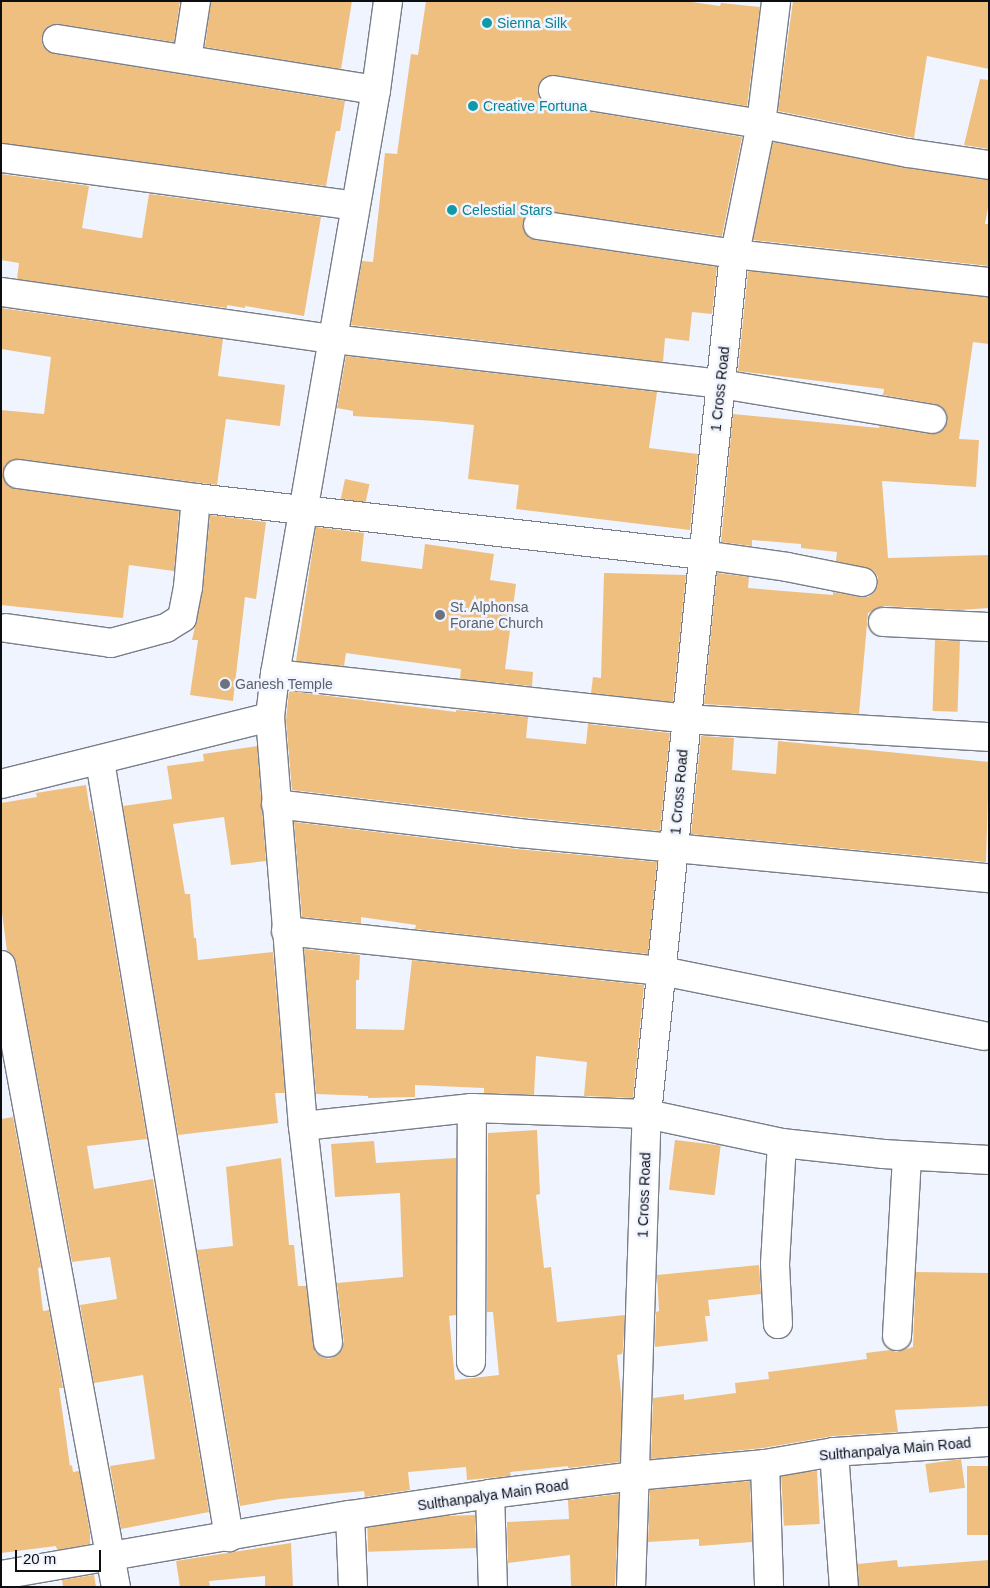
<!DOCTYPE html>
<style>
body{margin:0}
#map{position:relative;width:990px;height:1588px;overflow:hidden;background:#eff4ff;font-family:Arial,sans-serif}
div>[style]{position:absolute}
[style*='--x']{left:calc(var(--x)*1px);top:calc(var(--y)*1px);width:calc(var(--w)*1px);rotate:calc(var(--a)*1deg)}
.building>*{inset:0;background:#efbf80;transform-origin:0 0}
.roads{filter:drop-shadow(1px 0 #797e87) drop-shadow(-1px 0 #797e87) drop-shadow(0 1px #797e87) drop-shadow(0 -1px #797e87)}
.street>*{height:28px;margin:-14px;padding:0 14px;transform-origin:14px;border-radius:14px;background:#fff}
.secondary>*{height:28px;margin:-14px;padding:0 14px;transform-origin:14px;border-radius:14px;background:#fff}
.dots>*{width:14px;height:14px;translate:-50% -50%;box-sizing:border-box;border:2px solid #eff4ff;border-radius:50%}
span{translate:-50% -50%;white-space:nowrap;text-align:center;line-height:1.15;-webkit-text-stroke:5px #eff4ff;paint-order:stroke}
.culture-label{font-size:14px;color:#0d838f}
.left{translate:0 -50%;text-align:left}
.street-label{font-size:14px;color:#0d0e12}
.worship-label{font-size:14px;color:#5b616d}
.frame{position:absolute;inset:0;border:2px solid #0d0e12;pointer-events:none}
.scale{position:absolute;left:15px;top:1550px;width:86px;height:22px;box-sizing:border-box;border:2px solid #0d0e12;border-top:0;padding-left:6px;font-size:15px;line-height:18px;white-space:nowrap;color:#0d0e12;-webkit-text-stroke:4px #eff4ff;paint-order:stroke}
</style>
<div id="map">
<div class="building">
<div style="clip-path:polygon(1px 1px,180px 1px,174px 42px,59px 24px,51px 25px,45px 30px,42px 36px,42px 44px,47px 51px,55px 54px,345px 101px,340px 131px,336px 131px,326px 186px,1px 143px)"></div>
<div style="clip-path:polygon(211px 1px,352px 1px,341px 69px,205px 47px)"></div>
<div style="clip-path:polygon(426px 1px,685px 1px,720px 6px,721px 3px,760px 7px,747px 106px,556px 75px,547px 76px,541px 80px,538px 87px,539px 96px,544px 102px,550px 105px,742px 137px,722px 236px,540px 210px,532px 211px,526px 216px,523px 222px,524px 231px,529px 238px,536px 240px,717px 267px,712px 314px,692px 312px,689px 341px,665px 338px,663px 362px,351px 325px,362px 261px,373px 262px,385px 153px,397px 154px,411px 54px,418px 55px)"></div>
<div style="clip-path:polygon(793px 1px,989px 1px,989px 69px,927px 56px,914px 138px,778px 111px)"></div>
<div style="clip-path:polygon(980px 79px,989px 80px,989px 149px,964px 145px)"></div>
<div style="clip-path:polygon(773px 142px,906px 168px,989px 180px,989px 202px,985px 224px,989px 224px,989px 266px,753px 240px)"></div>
<div style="clip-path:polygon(1px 174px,89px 186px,82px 228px,140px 238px,142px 238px,149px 194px,321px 217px,304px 316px,245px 306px,245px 308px,227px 305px,227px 308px,17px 279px,19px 263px,1px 260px)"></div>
<div style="clip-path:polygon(748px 271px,989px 297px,989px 344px,973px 342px,959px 439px,979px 440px,976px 487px,882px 481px,888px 558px,989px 555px,989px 608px,959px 610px,884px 606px,868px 613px,859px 714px,704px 704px,717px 573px,749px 577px,748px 588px,833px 595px,833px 592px,860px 597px,868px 597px,874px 593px,878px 585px,878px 577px,873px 570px,836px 561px,837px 552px,801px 548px,801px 544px,752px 540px,752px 546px,721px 542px,733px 414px,879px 428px,880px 426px,930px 434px,938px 433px,944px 429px,947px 422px,947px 414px,942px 407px,935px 404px,883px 395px,884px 389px,738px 371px)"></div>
<div style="clip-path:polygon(1px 308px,223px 339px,218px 376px,285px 385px,280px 426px,226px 419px,217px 485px,20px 459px,12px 460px,5px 465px,3px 472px,4px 480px,8px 486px,15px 489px,179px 511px,174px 571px,129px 565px,123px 618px,1px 605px,1px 410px,44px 414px,51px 357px,1px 349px)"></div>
<div style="clip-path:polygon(346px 356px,657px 392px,649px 448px,698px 454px,690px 530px,516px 509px,519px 485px,468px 479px,474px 425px,435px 421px,353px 416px,353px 411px,337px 408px)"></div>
<div style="left:345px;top:479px;width:25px;height:20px;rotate:12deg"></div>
<div style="clip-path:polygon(210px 515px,266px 522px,256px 599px,245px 597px,233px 701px,190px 695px,198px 640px,192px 640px,203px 590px)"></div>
<div style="clip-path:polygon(316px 527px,364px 533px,361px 561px,422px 569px,425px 544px,494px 554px,490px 580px,516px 584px,505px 669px,533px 672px,532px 686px,460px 679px,461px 669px,346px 653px,344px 666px,296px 661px)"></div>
<div style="clip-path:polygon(604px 573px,686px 575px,673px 702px,591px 693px,593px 677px,601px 678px)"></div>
<div style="left:935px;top:640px;width:25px;height:71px;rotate:2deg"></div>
<div style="clip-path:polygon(289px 691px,456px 712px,456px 710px,528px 717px,526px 738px,586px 744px,588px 724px,670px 733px,660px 831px,520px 817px,292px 790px,286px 720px)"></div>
<div style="clip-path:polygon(701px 736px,734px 738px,732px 770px,776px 774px,778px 741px,989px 762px,986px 862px,691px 834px)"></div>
<div style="clip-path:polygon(257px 746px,266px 861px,231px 865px,224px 817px,173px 824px,185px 894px,190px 894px,194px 938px,196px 938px,198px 960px,273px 952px,285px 1093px,275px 1093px,278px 1123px,178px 1135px,123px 806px,172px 799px,167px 766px,204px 761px,203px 754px)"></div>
<div style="clip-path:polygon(86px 785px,90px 811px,92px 810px,147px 1139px,87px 1146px,94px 1189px,153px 1179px,209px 1512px,121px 1529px,110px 1466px,155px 1459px,143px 1375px,94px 1383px,80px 1305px,117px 1299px,110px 1257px,72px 1262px,16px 962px,13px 955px,7px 951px,1px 905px,1px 803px,37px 797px,36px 793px)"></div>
<div style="clip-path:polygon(294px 822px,516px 849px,657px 862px,648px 954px,415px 929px,416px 925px,361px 917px,361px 923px,302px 917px)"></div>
<div style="clip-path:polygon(304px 949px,360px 955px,359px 980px,356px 980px,356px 1029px,404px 1030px,412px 960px,644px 985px,633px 1098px,584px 1096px,587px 1062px,536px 1056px,534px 1095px,484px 1093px,484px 1088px,415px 1085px,415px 1097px,368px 1098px,368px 1096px,316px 1094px)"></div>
<div style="clip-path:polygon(13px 1117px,41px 1267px,38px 1268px,43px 1311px,49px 1310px,63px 1388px,59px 1388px,70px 1466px,72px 1465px,73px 1472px,79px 1471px,90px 1533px,90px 1544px,57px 1550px,56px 1546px,1px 1553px,1px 1119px)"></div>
<div style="clip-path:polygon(537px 1130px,540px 1194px,536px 1195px,544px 1268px,551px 1267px,557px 1322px,625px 1315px,623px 1350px,622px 1354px,617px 1355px,622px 1402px,620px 1462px,568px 1468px,568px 1466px,510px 1472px,511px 1476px,467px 1480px,466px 1467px,408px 1472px,410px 1490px,365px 1497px,364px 1491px,280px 1499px,240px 1506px,197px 1250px,233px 1246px,226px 1167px,281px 1158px,289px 1245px,294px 1245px,298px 1286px,306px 1286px,315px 1352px,321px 1357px,329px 1359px,338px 1355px,342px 1350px,344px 1342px,337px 1283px,403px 1277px,400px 1193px,335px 1197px,331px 1144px,374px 1141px,376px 1163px,456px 1158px,456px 1315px,449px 1316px,455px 1380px,499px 1375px,493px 1312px,487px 1312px,488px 1133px)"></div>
<div style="left:675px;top:1140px;width:46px;height:50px;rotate:7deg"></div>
<div style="clip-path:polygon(759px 1265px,761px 1294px,708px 1300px,710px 1316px,705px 1316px,708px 1341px,655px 1347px,656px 1312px,659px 1311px,657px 1275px)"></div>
<div style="clip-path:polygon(916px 1272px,989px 1273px,989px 1406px,895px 1410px,898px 1432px,833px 1436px,763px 1448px,651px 1459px,653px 1398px,684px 1394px,684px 1400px,736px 1393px,735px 1383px,769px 1379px,768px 1372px,867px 1359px,866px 1353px,890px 1350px,897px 1352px,913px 1347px)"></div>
<div style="left:961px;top:1459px;width:29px;height:36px;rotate:82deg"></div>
<div style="left:989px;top:1466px;width:69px;height:22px;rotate:90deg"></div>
<div style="left:817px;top:1471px;width:53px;height:36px;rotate:87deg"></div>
<div style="clip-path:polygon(750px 1481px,752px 1542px,699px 1546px,699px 1539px,648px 1542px,650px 1490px)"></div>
<div style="clip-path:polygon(619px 1494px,615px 1587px,571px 1587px,570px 1555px,508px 1563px,507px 1522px,569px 1519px,568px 1500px)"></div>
<div style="left:475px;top:1515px;width:33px;height:108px;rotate:88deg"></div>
<div style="clip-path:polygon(291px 1543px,293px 1587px,265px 1587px,265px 1576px,209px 1581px,210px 1587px,180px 1587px,176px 1561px)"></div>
<div style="clip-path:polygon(897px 1560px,898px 1567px,989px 1560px,989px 1587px,859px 1587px,858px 1564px)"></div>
<div style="clip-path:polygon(94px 1575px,96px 1587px,63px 1587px,62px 1580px)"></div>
</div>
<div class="roads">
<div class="street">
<div style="--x:57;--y:39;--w:323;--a:9.1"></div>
<div style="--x:187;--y:59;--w:59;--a:-81.2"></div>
<div style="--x:553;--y:90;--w:211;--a:9.3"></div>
<div style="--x:761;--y:124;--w:150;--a:11.2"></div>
<div style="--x:908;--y:153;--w:82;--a:8.4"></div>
<div style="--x:1;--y:158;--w:357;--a:7.7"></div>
<div style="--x:538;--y:225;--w:198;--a:8.4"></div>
<div style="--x:734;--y:254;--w:257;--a:6.3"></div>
<div style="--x:1;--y:292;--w:335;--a:8.1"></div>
<div style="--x:333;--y:339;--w:391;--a:6.6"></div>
<div style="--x:721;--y:384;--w:214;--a:9.4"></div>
<div style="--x:18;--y:474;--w:180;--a:7.7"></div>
<div style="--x:196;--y:498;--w:510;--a:6.41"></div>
<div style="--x:703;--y:555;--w:85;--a:8.1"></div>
<div style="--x:787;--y:567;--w:77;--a:11.2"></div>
<div style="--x:883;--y:622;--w:106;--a:2.7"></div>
<div style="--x:6;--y:628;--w:106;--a:8.1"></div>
<div style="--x:111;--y:643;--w:57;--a:-15.3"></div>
<div style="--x:166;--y:628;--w:19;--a:-32"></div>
<div style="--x:182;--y:618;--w:32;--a:-79"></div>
<div style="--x:188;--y:587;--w:89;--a:-84.9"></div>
<div style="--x:275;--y:674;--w:413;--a:6.2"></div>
<div style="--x:686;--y:719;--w:304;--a:3.4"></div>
<div style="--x:270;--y:717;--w:410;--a:85.4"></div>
<div style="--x:303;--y:1126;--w:170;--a:-6.1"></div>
<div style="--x:472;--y:1108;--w:175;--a:2"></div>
<div style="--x:647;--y:1114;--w:138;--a:12.1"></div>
<div style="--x:782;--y:1143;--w:102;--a:6.2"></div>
<div style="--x:883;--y:1154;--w:106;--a:3.2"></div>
<div style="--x:100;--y:761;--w:787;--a:80.56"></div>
<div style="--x:276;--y:804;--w:244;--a:6.8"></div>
<div style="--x:518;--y:833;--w:473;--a:5.5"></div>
<div style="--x:286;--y:931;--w:378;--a:6.1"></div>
<div style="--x:662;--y:971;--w:328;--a:11.4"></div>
<div style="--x:1;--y:965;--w:633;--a:79.53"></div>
<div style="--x:303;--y:1126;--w:218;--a:83.4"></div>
<div style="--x:778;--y:1324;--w:60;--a:-92.9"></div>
<div style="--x:775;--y:1264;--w:121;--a:-86.7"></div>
<div style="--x:897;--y:1336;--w:180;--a:-86.8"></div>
<div style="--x:471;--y:1362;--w:254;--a:-89.8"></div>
<div style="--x:834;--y:1452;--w:135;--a:85.8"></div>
<div style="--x:765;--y:1464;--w:123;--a:88.1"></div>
<div style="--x:490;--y:1494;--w:93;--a:88.2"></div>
<div style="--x:350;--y:1515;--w:72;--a:87.6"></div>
<div style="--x:631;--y:1587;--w:473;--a:-88.1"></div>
<div style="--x:647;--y:1114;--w:855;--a:-84.23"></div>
<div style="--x:733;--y:263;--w:142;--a:-78.6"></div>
<div style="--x:761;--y:124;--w:124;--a:-83"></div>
</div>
<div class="secondary">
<div style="--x:1;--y:784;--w:277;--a:-14"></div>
<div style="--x:270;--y:717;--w:43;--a:-83.4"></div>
<div style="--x:275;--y:674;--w:593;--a:-80.19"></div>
<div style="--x:376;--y:90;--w:90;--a:-82.3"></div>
<div style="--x:1;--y:1575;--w:354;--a:-9.8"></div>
<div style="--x:350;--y:1515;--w:142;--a:-8.5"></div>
<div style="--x:490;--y:1494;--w:145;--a:-7.1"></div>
<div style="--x:634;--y:1476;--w:132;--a:-5.2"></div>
<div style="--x:765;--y:1464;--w:70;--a:-9.9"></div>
<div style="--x:834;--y:1452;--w:155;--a:-3.7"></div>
</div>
</div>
<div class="dots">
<div style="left:487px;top:23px;background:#0f9aa8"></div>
<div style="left:473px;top:106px;background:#0f9aa8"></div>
<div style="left:452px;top:210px;background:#0f9aa8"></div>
<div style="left:440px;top:615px;background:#6b7280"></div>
<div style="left:225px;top:684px;background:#6b7280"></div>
</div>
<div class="culture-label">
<span class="left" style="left:497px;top:23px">Sienna Silk</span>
<span class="left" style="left:483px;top:106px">Creative Fortuna</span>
<span class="left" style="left:462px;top:210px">Celestial Stars</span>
</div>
<div class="street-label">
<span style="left:720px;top:389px;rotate:-84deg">1 Cross Road</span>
<span style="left:679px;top:792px;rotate:-85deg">1 Cross Road</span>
<span style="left:644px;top:1195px;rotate:-88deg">1 Cross Road</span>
<span style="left:895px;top:1449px;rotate:-5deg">Sulthanpalya Main Road</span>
<span style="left:493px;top:1495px;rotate:-8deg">Sulthanpalya Main Road</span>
</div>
<div class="worship-label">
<span class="left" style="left:450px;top:615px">St. Alphonsa<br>Forane Church</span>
<span class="left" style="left:235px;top:684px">Ganesh Temple</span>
</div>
<div class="frame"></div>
<div class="scale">20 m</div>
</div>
